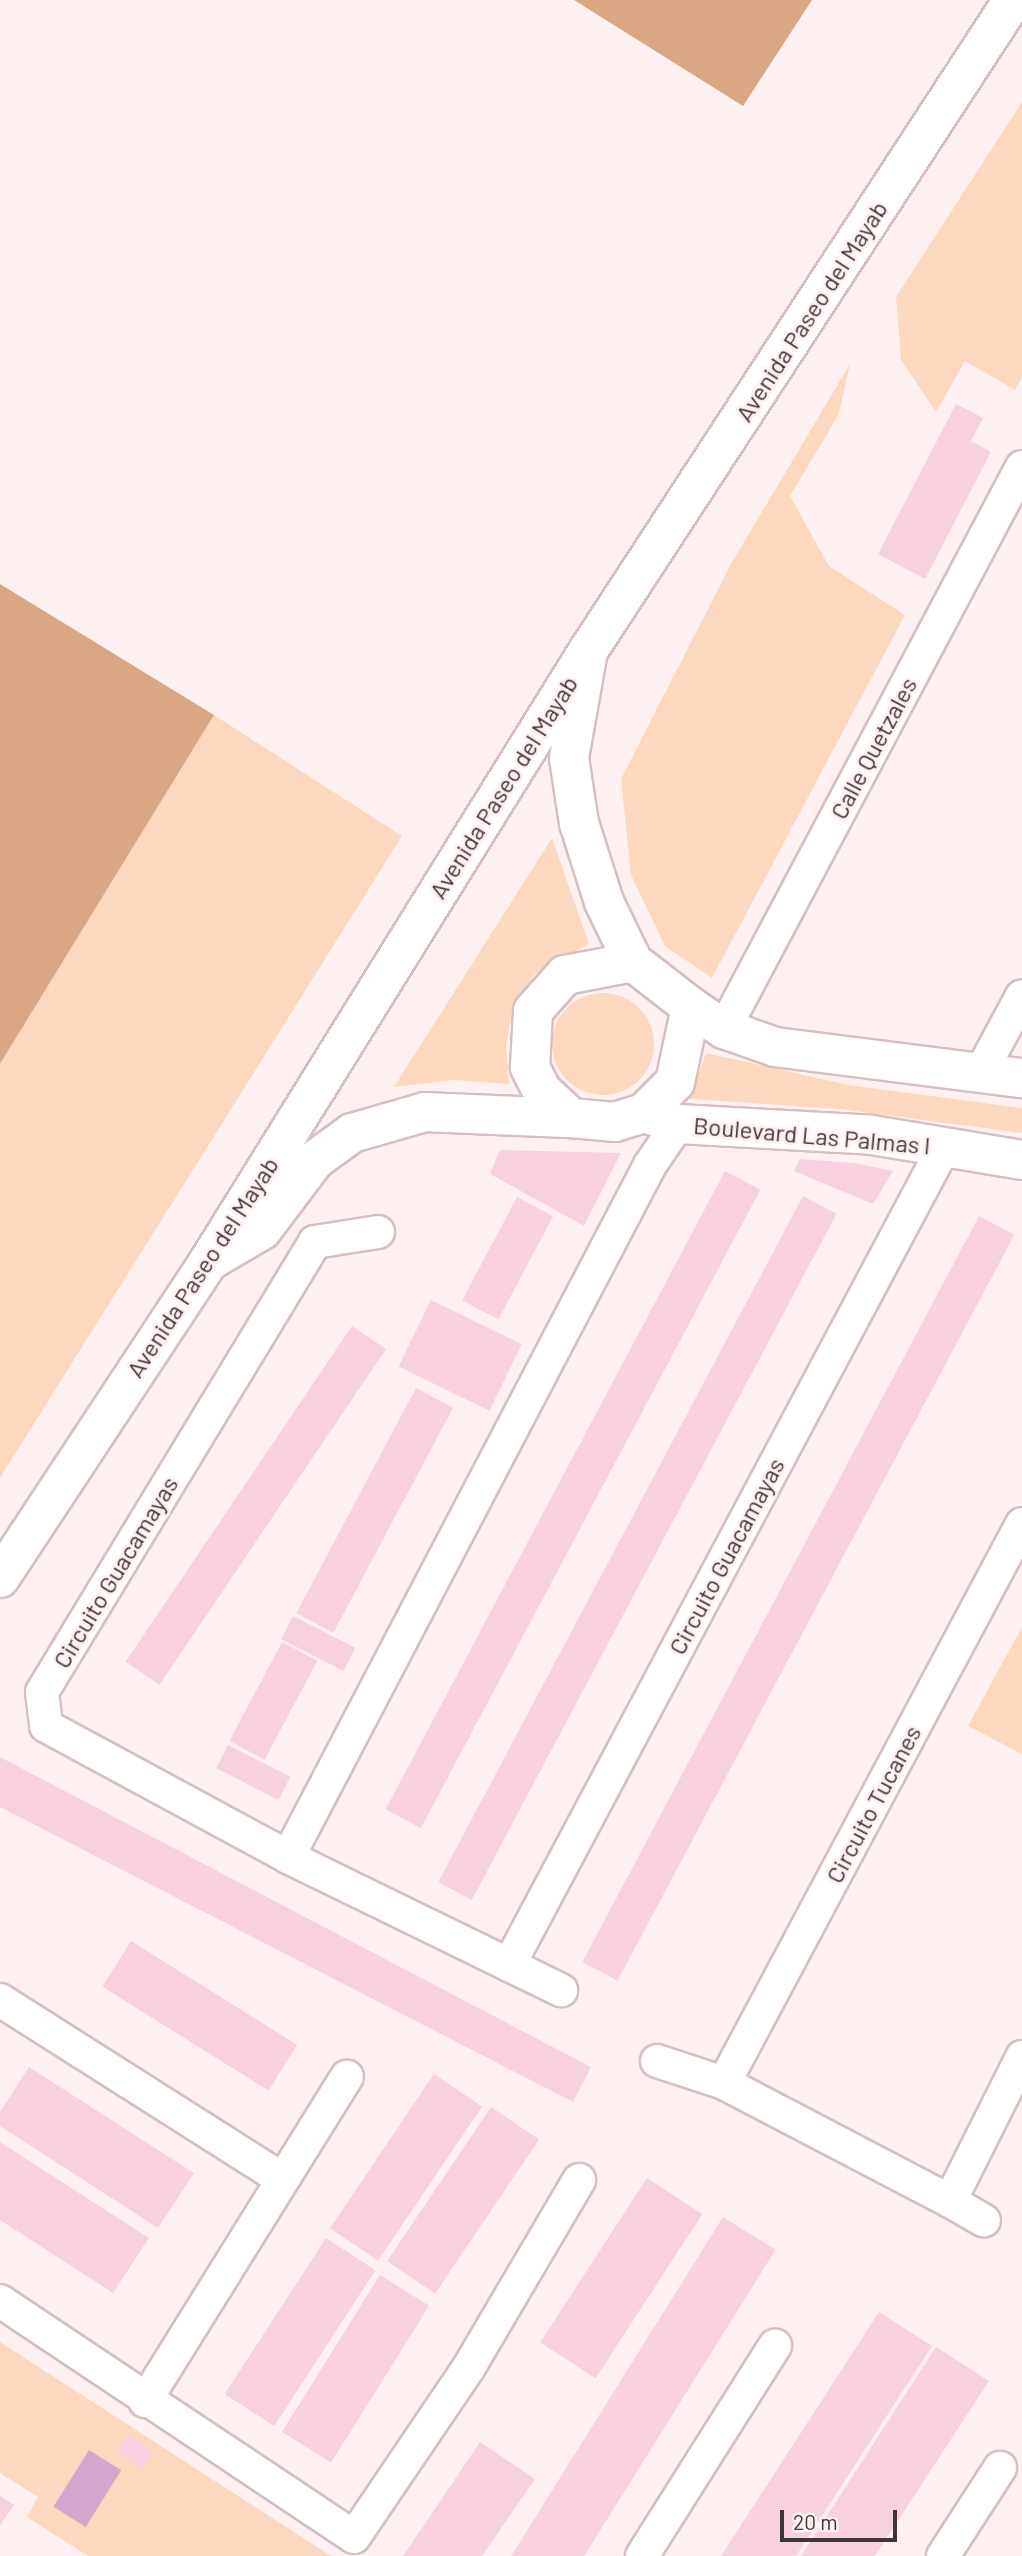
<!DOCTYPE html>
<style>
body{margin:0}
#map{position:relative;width:1022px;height:2556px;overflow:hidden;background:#fff1f2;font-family:Barlow,sans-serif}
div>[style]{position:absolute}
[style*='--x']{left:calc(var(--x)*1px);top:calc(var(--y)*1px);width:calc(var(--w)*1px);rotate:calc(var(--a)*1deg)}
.green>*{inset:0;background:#fdd8bf}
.round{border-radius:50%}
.forest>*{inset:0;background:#dba782}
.water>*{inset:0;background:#d5a5ce;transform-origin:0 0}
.building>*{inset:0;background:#f7d1e0;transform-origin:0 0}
.roads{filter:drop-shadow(2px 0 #d5bfc0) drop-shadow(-2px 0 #d5bfc0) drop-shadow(0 2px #d5bfc0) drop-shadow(0 -2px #d5bfc0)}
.minor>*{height:32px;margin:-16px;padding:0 16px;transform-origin:16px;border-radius:16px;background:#fff}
.tertiary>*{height:38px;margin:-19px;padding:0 19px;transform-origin:19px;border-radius:19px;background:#fff}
.secondary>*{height:38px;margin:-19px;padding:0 19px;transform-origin:19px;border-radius:19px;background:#fff}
span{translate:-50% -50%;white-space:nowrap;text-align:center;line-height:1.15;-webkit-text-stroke:6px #fff1f2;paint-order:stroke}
.street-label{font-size:24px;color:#3e3536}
.scale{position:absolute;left:780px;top:2510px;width:117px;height:32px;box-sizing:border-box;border:4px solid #3e3536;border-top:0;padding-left:9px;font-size:21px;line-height:24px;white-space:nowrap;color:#3e3536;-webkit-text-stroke:5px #fff1f2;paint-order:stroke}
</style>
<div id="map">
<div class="green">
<div style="clip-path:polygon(1022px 102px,1022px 378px,1015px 390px,965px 361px,936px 412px,901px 360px,896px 297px)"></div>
<div style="clip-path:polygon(850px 364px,839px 414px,790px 496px,829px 566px,905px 615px,712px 978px,665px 946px,631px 875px,621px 779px,731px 564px)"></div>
<div style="clip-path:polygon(214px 715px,402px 836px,0 1478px,0 1064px)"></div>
<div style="clip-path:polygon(552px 838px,589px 944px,535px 974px,513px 1007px,506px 1046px,509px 1084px,454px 1080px,394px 1087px)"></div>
<div class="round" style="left:552px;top:993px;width:102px;height:102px"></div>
<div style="clip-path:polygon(706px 1053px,848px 1085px,1022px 1108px,1022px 1133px,840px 1109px,690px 1099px)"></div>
<div style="clip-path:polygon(1022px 1627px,1022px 1754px,968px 1726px)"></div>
<div style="clip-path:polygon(0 2342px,331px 2556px,88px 2556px,27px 2517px,38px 2497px,0 2473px)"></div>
</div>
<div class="forest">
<div style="clip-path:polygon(574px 0,812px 0,743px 106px)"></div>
<div style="clip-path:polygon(0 584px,214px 715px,0 1064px)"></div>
</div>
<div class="water">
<div style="left:89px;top:2450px;width:38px;height:67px;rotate:32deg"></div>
</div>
<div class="building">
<div style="clip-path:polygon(956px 404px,983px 418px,971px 441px,991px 452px,925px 579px,878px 554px)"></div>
<div style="clip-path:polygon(500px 1150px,621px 1153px,584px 1226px,490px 1174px)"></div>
<div style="clip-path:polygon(800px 1159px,854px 1163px,893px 1171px,873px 1204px,794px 1171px)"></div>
<div style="left:725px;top:1171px;width:40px;height:723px;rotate:28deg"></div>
<div style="left:803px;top:1196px;width:38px;height:777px;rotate:28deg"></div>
<div style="left:517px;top:1197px;width:41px;height:117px;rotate:28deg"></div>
<div style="left:979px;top:1216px;width:40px;height:845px;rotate:28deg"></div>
<div style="left:431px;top:1300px;width:101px;height:74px;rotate:26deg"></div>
<div style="left:352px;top:1326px;width:41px;height:405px;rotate:34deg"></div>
<div style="left:416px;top:1388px;width:42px;height:255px;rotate:28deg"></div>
<div style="left:293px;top:1616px;width:70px;height:26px;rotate:27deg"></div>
<div style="left:282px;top:1642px;width:40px;height:112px;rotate:28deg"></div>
<div style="left:228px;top:1745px;width:70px;height:26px;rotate:27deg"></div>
<div style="clip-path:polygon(0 1757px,591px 2067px,573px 2102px,0 1807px)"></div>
<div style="left:131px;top:1941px;width:196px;height:54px;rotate:32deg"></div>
<div style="clip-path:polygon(29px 2067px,194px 2173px,158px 2228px,0 2126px,0 2112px)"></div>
<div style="left:434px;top:2074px;width:58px;height:186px;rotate:34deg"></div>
<div style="left:491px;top:2107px;width:58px;height:186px;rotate:34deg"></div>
<div style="clip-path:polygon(0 2142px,149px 2238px,113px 2293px,0 2220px)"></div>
<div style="left:647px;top:2178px;width:66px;height:196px;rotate:33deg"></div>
<div style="left:723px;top:2217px;width:62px;height:403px;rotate:32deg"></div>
<div style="left:326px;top:2238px;width:59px;height:186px;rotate:33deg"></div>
<div style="left:380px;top:2275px;width:58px;height:185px;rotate:32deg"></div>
<div style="clip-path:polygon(879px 2312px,932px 2346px,796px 2556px,721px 2556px)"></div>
<div style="clip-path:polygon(936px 2347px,989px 2381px,875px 2556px,801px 2556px)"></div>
<div style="left:129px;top:2434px;width:31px;height:21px;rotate:37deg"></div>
<div style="clip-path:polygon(480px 2442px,535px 2479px,482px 2556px,403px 2556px)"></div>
<div style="clip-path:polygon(0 2496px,14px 2505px,0 2525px)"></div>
</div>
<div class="roads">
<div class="minor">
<div style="--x:724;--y:1029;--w:636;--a:-62.07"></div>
<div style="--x:981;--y:1072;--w:86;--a:-61.7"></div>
<div style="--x:378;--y:1232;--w:64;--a:171"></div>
<div style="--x:315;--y:1242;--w:526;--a:121.24"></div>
<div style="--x:42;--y:1692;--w:34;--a:83"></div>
<div style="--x:46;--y:1726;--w:275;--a:28.4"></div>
<div style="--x:288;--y:1857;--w:304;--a:26"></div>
<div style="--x:1022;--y:1524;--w:633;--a:118.06"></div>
<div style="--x:724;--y:2083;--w:255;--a:27.6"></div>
<div style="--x:950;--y:2201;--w:161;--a:-63.4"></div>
<div style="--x:288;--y:1857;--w:781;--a:-62.38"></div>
<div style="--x:650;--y:1165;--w:50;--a:-55.7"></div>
<div style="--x:509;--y:1965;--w:926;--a:-62"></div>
<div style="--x:0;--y:2000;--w:333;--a:32.4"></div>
<div style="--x:657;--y:2061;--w:71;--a:18.2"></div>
<div style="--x:950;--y:2201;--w:39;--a:30"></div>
<div style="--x:0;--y:2301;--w:425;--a:33.7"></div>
<div style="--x:354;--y:2537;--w:205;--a:-55.9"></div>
<div style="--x:469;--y:2367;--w:217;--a:-59.5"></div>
<div style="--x:145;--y:2401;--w:382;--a:-58.1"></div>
<div style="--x:642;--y:2556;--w:249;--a:-57.7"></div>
<div style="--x:943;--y:2556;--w:105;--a:-57.1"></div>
</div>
<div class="tertiary">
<div style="--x:588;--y:651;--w:109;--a:100.1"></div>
<div style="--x:569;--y:758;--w:66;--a:81.3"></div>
<div style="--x:579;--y:823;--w:83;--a:72.4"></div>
<div style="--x:604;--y:902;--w:67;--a:64.2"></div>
<div style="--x:633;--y:962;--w:73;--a:37.8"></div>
<div style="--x:691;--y:1007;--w:77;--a:102"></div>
<div style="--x:675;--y:1082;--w:44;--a:135"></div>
<div style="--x:644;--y:1113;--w:30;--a:163"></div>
<div style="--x:615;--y:1122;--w:44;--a:-174.8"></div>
<div style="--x:571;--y:1118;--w:40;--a:-137"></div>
<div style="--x:542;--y:1091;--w:27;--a:-117"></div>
<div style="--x:530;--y:1067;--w:56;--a:-86.9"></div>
<div style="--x:533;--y:1011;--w:48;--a:-48.4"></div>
<div style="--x:565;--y:975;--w:69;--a:-10.8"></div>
<div style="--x:691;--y:1007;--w:40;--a:34"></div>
<div style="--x:724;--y:1029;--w:54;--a:19.4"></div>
<div style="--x:775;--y:1047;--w:249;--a:7.2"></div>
<div style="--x:644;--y:1113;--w:36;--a:18"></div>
<div style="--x:678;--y:1124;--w:194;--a:3.2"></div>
<div style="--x:872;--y:1135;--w:152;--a:9.5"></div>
<div style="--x:209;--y:1261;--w:61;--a:-30.3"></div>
<div style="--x:262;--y:1230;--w:88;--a:-52.9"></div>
<div style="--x:315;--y:1160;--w:46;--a:-36.1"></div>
<div style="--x:352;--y:1133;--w:76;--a:-16"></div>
<div style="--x:425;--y:1112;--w:146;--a:2.4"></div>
</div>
<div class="secondary">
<div style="--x:0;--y:1578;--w:380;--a:-56.6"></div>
<div style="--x:209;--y:1261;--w:718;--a:-58.15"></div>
<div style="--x:588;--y:651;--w:777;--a:-56.86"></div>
</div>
</div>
<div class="street-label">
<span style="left:811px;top:311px;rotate:-57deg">Avenida Paseo del Mayab</span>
<span style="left:873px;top:748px;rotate:-62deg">Calle Quetzales</span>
<span style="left:503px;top:787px;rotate:-58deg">Avenida Paseo del Mayab</span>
<span style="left:812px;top:1135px;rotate:5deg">Boulevard Las Palmas I</span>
<span style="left:202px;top:1267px;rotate:-57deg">Avenida Paseo del Mayab</span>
<span style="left:726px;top:1556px;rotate:-62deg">Circuito Guacamayas</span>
<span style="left:115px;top:1572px;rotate:-59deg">Circuito Guacamayas</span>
<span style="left:873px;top:1804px;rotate:-62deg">Circuito Tucanes</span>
</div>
<div class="scale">20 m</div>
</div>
